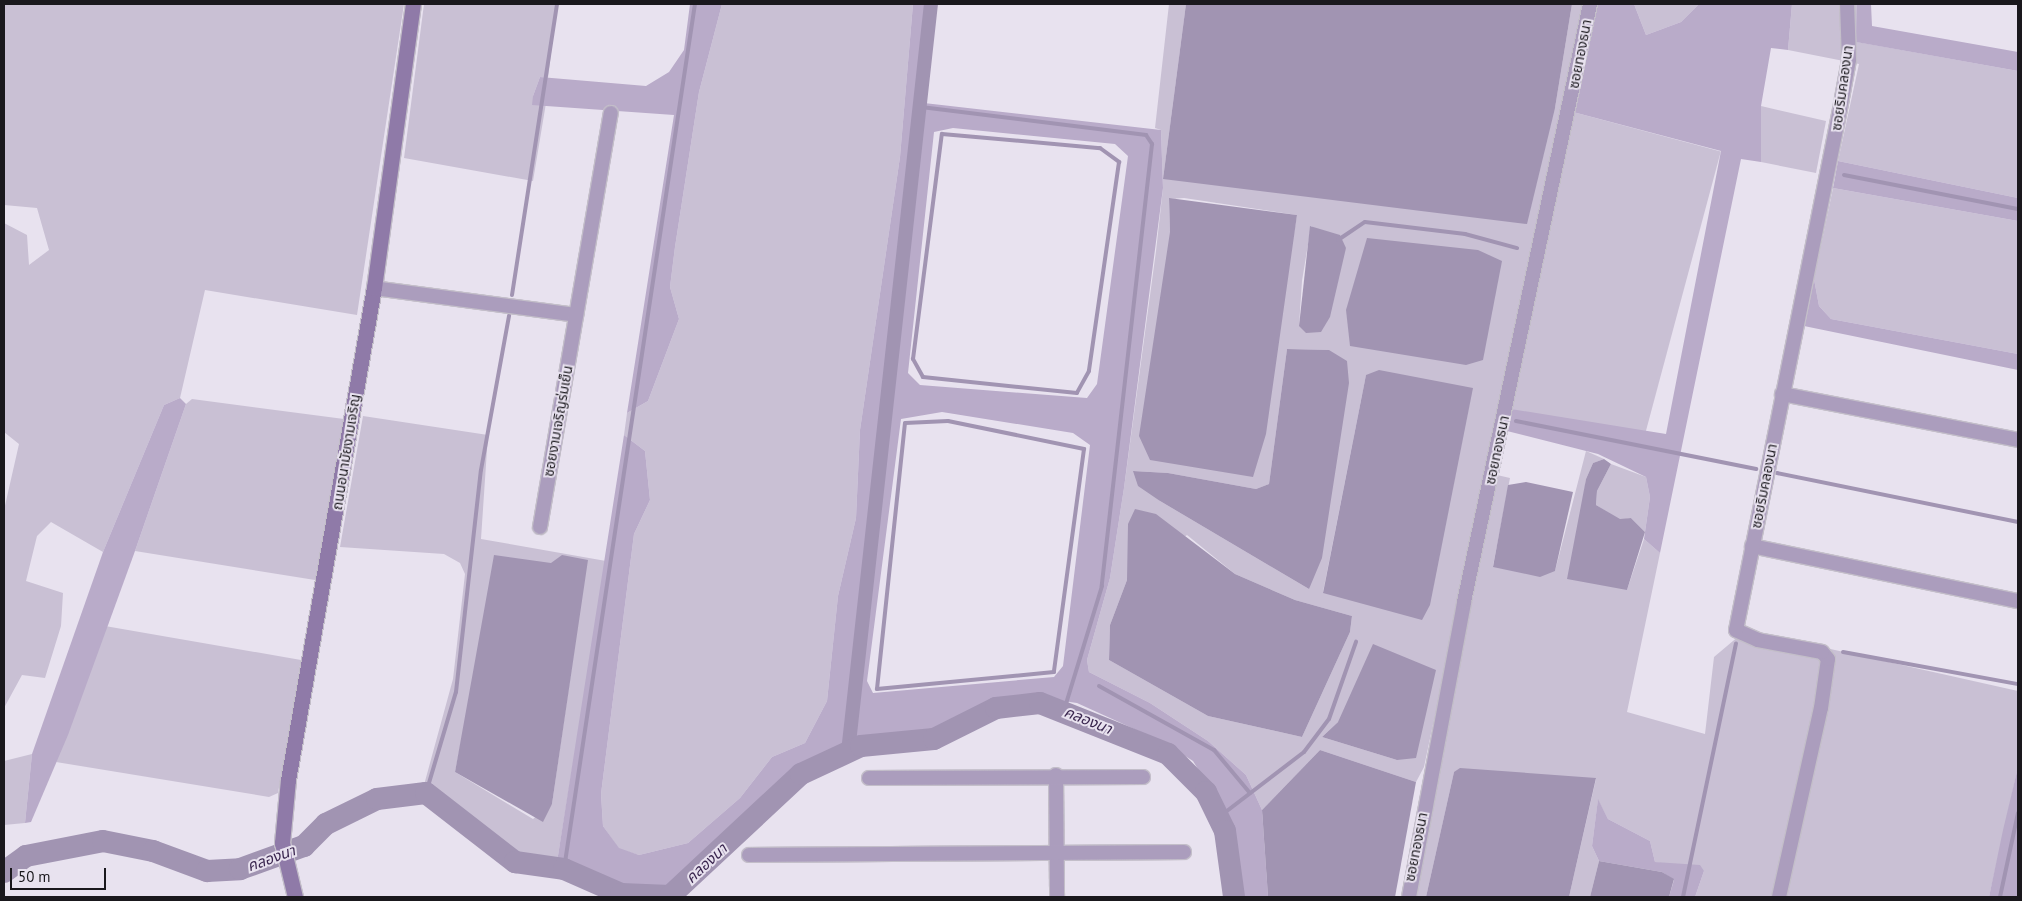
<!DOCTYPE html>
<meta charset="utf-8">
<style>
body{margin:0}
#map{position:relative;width:2022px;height:901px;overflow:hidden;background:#e8e2ef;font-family:"PT Sans","Noto Sans Thai",sans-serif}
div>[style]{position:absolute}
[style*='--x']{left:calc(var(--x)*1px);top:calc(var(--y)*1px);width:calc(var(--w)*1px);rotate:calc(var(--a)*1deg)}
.green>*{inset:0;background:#c9c0d4;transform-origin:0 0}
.forest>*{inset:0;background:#b9abc9}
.water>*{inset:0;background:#a194b2}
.stream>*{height:4px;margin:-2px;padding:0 2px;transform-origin:2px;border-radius:2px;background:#a194b2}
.canal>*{height:14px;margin:-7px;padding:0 7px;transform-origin:7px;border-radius:7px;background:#a194b2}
.river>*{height:22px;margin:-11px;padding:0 11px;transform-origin:11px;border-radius:11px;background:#a194b2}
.roads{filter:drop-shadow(1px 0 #c3bec9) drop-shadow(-1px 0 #c3bec9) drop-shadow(0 1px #c3bec9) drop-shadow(0 -1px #c3bec9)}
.street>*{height:14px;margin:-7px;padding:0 7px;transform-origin:7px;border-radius:7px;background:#ab9dbd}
.secondary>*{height:15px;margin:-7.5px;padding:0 7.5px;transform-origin:7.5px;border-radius:7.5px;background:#8f7aa8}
span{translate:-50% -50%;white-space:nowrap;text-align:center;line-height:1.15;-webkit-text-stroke:4px #e8e2ef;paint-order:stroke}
.street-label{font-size:14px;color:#1a181d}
.water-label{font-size:15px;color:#39254e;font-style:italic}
.frame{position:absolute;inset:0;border:5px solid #1a181d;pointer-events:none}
.scale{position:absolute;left:10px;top:868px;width:96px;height:22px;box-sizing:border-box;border:2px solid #1a181d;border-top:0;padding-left:6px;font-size:15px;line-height:18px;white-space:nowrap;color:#1a181d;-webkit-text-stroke:4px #e8e2ef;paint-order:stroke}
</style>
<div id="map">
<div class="green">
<div style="clip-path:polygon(4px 4px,404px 4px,357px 315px,205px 290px,180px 398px,164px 405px,103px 552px,51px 522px,37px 536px,26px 581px,63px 593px,61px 626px,45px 678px,22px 675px,4px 708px,4px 510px,19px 444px,4px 432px,4px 223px,27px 235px,29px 265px,49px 250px,37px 208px,4px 205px)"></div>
<div style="clip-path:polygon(424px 4px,557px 4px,548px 78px,540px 77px,533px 96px,533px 105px,546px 103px,533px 181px,404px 158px)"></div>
<div style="clip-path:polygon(722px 4px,913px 4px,900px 157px,860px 430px,856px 518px,838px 596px,827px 701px,805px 743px,772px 757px,740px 798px,688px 843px,639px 855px,619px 849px,603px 826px,601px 794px,634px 534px,650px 500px,645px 451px,624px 435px,627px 413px,648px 401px,679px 319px,670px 287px,675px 247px,699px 92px)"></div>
<div style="clip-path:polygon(evenodd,1169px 4px,1186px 4px,1163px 179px,1555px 108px,1572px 4px,1585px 4px,1424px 767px,1416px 782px,1320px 750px,1262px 810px,1246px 775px,1208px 741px,1150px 703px,1089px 672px,1087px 660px,1110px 578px,1124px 488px,1156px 251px,1163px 188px,1161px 130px,1155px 128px,1169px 4px,1184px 198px,1297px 215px,1281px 310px,1170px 231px,1169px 199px,1184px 198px,1169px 4px,1311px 226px,1346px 248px,1299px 326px,1302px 281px,1311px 226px,1169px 4px,1287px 349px,1329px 350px,1309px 589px,1160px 501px,1134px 471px,1168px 473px,1256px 489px,1269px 484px,1287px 349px,1169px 4px,1366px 375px,1352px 600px,1323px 592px,1366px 375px,1169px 4px,1187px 535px,1235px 574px,1295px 600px,1352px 616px,1350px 632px,1302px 737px,1208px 716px,1109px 660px,1110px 625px,1127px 580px,1187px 535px,1169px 4px,1338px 722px,1397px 760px,1322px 737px,1338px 722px)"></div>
<div style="clip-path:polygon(1634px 4px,1699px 4px,1681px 22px,1646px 35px)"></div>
<div style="clip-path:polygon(1792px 4px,1857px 4px,1857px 42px,2018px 71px,2018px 198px,1838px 161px,1859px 64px,1788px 50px)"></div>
<div style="clip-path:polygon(1761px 106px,1826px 121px,1816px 173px,1761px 162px)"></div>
<div style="left:1573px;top:112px;width:153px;height:303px;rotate:15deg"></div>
<div style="clip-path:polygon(1833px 188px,2018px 221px,2018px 354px,1831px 319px,1819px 306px,1814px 279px)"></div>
<div style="clip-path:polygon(192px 399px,344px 419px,315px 580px,135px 551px,186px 404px)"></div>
<div style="clip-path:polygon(evenodd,363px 416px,488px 435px,481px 539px,606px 561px,557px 862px,542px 862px,519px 853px,424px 785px,453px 679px,465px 574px,460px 563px,444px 554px,340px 547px,363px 416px,587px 560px,552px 804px,533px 819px,455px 772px,480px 647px,552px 563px,587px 560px)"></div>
<div style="clip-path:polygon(1586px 451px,1604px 459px,1593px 463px,1586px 479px,1580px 527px,1627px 590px,1644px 539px,1660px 553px,1627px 712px,1705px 734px,1714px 657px,1746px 630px,2018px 691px,2018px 767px,1989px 897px,1695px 897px,1704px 871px,1655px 862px,1650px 841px,1608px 819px,1598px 800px,1592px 846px,1599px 861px,1590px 897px,1569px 897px,1596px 779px,1454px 772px,1426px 897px,1414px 897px,1497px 475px,1510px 478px,1493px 566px,1555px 571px)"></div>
<div style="clip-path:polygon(1611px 464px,1646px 477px,1650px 497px,1645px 532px,1631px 518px,1620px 520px,1596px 505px,1597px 491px)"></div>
<div style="clip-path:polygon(105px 626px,301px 660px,278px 793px,269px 797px,56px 762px)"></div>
<div style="clip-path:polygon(32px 754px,25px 823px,4px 825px,4px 761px)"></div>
</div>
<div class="forest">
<div style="clip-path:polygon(690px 4px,722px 4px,699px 92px,675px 247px,670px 287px,679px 319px,648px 401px,627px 413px,674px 115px,532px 105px,533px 96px,540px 77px,646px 86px,669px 72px,684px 50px)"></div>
<div style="clip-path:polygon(evenodd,913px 4px,935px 4px,924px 103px,1161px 130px,1163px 188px,1124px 488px,1110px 578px,1087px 660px,1089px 672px,1150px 703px,1208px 741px,1246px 775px,1262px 810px,1268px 897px,1242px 897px,1234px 827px,1193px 761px,1165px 743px,1077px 703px,1036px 697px,986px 706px,919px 736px,863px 740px,802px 767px,670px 889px,630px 889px,557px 862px,624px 435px,645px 451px,650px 500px,634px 534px,601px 794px,603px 826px,619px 848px,639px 855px,688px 843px,740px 798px,772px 757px,805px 743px,827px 701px,838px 596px,856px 518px,860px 430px,900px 157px,913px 4px,953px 128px,1115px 144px,1128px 156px,1097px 384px,1087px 398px,920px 385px,908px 373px,934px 132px,953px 128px,913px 4px,942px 412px,1073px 433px,1090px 445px,1063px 666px,1054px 677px,873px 693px,867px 681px,901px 419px,942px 412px)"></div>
<div style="clip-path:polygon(1595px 4px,1634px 4px,1646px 35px,1681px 22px,1699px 4px,1792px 4px,1788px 50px,1771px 48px,1761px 106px,1761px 162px,1741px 159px,1660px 553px,1644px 539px,1650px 497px,1646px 477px,1598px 454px,1507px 431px,1511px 409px,1666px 434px,1721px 151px,1573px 112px)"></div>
<div style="clip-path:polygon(1857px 4px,1871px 4px,1872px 26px,2018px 52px,2018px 71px,1856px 42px)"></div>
<div style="clip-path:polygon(1838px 161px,2018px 198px,2018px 221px,1833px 188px)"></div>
<div style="clip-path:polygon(1814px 279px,1819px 306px,1831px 319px,2018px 354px,2018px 370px,1804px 326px)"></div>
<div style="clip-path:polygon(180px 398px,186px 404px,135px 551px,68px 735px,31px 822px,25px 823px,32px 754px,103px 552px,164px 405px)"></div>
<div style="clip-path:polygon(2018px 767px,2018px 897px,1989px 897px,2003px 830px)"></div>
<div style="clip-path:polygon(1598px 799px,1608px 819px,1650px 841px,1655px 862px,1700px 865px,1704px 871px,1695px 897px,1669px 897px,1674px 880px,1662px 872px,1599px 861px,1592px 846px)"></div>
</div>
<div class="water">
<div style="clip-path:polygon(1186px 4px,1572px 4px,1555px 108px,1527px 224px,1163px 179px)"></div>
<div style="clip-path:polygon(1169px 198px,1297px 215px,1266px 434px,1253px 477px,1150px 460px,1139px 436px,1170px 232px)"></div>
<div style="clip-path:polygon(1310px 226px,1340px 235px,1346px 248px,1330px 317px,1321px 332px,1306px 333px,1299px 326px)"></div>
<div style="clip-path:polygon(1367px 238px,1478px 250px,1502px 261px,1483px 360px,1466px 365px,1350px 346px,1346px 310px)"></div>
<div style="clip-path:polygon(1287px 349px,1329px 350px,1347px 361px,1349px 383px,1322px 558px,1309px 589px,1160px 501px,1138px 486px,1133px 471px,1168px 473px,1256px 489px,1269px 484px)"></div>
<div style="clip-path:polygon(1379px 370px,1473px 388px,1430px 605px,1422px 620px,1323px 593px,1366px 375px)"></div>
<div style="clip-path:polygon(1604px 459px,1611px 464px,1597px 491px,1596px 505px,1620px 519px,1631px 518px,1645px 532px,1627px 590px,1567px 579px,1586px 479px,1593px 463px)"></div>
<div style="clip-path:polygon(1526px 482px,1573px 492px,1555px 571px,1540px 577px,1493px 567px,1508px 485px)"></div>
<div style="clip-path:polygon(1135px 509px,1156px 514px,1235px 574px,1295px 600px,1352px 616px,1350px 632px,1302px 737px,1208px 716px,1109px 660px,1110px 625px,1127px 580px,1128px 524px)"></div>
<div style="clip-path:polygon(494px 555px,551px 563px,562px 555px,588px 560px,552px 804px,543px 822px,455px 772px)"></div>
<div style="clip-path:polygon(1373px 644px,1436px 670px,1416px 758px,1397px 760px,1322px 737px,1338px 722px)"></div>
<div style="clip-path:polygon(1320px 750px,1416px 782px,1395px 897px,1268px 897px,1262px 810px)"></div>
<div style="clip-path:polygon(1460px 768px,1596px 778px,1569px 897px,1426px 897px,1454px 772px)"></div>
<div style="clip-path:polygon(1599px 861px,1662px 872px,1674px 879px,1669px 897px,1590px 897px)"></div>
</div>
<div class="stream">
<div style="--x:921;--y:107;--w:227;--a:7.1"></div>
<div style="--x:1146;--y:135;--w:11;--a:56"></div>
<div style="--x:1152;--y:144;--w:445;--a:96.5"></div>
<div style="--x:1102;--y:586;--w:130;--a:107"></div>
<div style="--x:942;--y:134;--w:159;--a:5.1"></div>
<div style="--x:1100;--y:148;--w:24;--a:36"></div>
<div style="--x:1119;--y:162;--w:211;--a:98.2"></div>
<div style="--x:1089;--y:371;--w:25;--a:119"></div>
<div style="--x:1077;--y:393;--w:155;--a:-174.1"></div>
<div style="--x:923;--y:377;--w:21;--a:-119"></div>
<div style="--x:913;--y:359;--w:227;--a:-82.7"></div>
<div style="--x:1844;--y:175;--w:177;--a:11.1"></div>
<div style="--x:1338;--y:240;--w:32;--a:-34"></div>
<div style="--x:1365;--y:222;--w:101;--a:6.8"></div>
<div style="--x:1465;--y:234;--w:54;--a:15.1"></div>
<div style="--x:512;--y:295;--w:294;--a:-81.2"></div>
<div style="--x:948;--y:421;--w:139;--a:11.6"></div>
<div style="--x:1084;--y:449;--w:225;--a:97.7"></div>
<div style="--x:1054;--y:672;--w:178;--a:174.5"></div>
<div style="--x:877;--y:689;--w:267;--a:-84"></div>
<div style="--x:905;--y:423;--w:43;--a:-2.7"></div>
<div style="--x:1516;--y:421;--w:245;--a:11.3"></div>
<div style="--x:1777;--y:473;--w:246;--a:11.5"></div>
<div style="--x:1843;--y:652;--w:178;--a:10.4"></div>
<div style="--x:1099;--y:686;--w:132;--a:29.1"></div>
<div style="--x:1214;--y:750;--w:56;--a:50.1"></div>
<div style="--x:426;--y:793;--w:105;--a:-73.5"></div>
<div style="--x:456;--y:692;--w:223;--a:-83.6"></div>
<div style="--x:481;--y:470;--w:157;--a:-79.7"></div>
<div style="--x:1219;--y:817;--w:107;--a:-37.4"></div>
<div style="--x:1304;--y:752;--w:41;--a:-52.9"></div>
<div style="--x:1329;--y:719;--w:82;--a:-70.7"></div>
<div style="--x:564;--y:869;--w:875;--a:-81.39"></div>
<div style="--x:1683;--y:897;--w:259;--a:-78.2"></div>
<div style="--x:2000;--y:897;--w:86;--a:-77.9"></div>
</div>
<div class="canal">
<div style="--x:848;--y:752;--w:753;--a:-83.67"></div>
</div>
<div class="river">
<div style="--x:4;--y:872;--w:27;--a:-36"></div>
<div style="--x:26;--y:856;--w:78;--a:-11"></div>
<div style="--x:103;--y:841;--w:51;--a:11.3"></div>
<div style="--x:153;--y:851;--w:58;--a:20.3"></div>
<div style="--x:207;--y:871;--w:33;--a:-3"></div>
<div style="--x:240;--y:869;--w:68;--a:-19.8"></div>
<div style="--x:304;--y:846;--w:31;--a:-45"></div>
<div style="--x:326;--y:824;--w:57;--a:-26.1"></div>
<div style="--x:377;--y:799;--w:49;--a:-7"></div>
<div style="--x:426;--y:793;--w:113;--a:37.8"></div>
<div style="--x:515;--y:862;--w:49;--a:8.1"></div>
<div style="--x:564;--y:869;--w:62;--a:23.7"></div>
<div style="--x:621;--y:894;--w:49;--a:2.3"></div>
<div style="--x:670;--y:896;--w:179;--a:-43"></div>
<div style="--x:801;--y:774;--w:66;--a:-25"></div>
<div style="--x:861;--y:746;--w:73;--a:-5.5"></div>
<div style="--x:934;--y:739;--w:69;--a:-26.6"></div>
<div style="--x:996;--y:708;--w:44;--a:-6.5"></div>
<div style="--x:1040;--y:703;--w:138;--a:21.7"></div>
<div style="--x:1168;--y:754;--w:54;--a:45"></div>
<div style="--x:1206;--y:792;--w:43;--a:64"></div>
<div style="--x:1225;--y:831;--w:67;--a:82.2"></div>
</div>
<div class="roads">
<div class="street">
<div style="--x:374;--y:288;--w:204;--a:7.6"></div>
<div style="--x:1782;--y:394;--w:240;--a:11"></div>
<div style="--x:540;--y:527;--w:420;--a:-80.3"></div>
<div style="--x:1752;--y:546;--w:272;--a:11.7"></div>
<div style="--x:1056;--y:775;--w:122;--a:89.5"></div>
<div style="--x:869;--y:778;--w:274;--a:-0.2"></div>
<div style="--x:749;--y:855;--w:435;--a:-0.4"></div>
<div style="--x:1409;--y:897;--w:300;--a:-79.4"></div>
<div style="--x:1464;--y:602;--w:611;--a:-78.1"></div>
<div style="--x:1779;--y:897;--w:194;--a:-77.5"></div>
<div style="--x:1821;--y:708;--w:49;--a:-81.9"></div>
<div style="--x:1828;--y:659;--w:9;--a:-131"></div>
<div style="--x:1822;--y:652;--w:65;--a:-169.4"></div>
<div style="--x:1758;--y:640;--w:24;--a:-156"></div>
<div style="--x:1736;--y:630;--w:531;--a:-78.71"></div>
<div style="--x:1840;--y:109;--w:50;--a:-79.6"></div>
<div style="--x:1849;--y:60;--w:56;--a:-92"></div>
</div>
<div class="secondary">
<div style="--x:295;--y:897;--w:56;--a:-103.5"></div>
<div style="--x:282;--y:843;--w:63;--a:-84.6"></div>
<div style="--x:288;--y:780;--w:499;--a:-80.1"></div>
<div style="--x:374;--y:288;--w:287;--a:-82.2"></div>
</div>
</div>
<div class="street-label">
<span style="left:1580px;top:54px;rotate:-79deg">ซอยทองธนา</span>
<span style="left:1842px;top:88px;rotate:-82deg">ซอยริมคลองนา</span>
<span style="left:558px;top:421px;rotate:-80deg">ซอยงามเจริญร่มเย็น</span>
<span style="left:1497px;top:450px;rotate:-78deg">ซอยทองธนา</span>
<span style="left:346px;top:452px;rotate:-81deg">ถนนอนามัยงามเจริญ</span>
<span style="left:1764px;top:486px;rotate:-79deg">ซอยริมคลองนา</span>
<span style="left:1416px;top:847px;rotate:-79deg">ซอยทองธนา</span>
</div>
<div class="water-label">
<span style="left:1088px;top:720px;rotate:22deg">คลองนา</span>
<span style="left:271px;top:858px;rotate:-20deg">คลองนา</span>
<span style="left:706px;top:863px;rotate:-43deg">คลองนา</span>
</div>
<div class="frame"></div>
<div class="scale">50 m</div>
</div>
